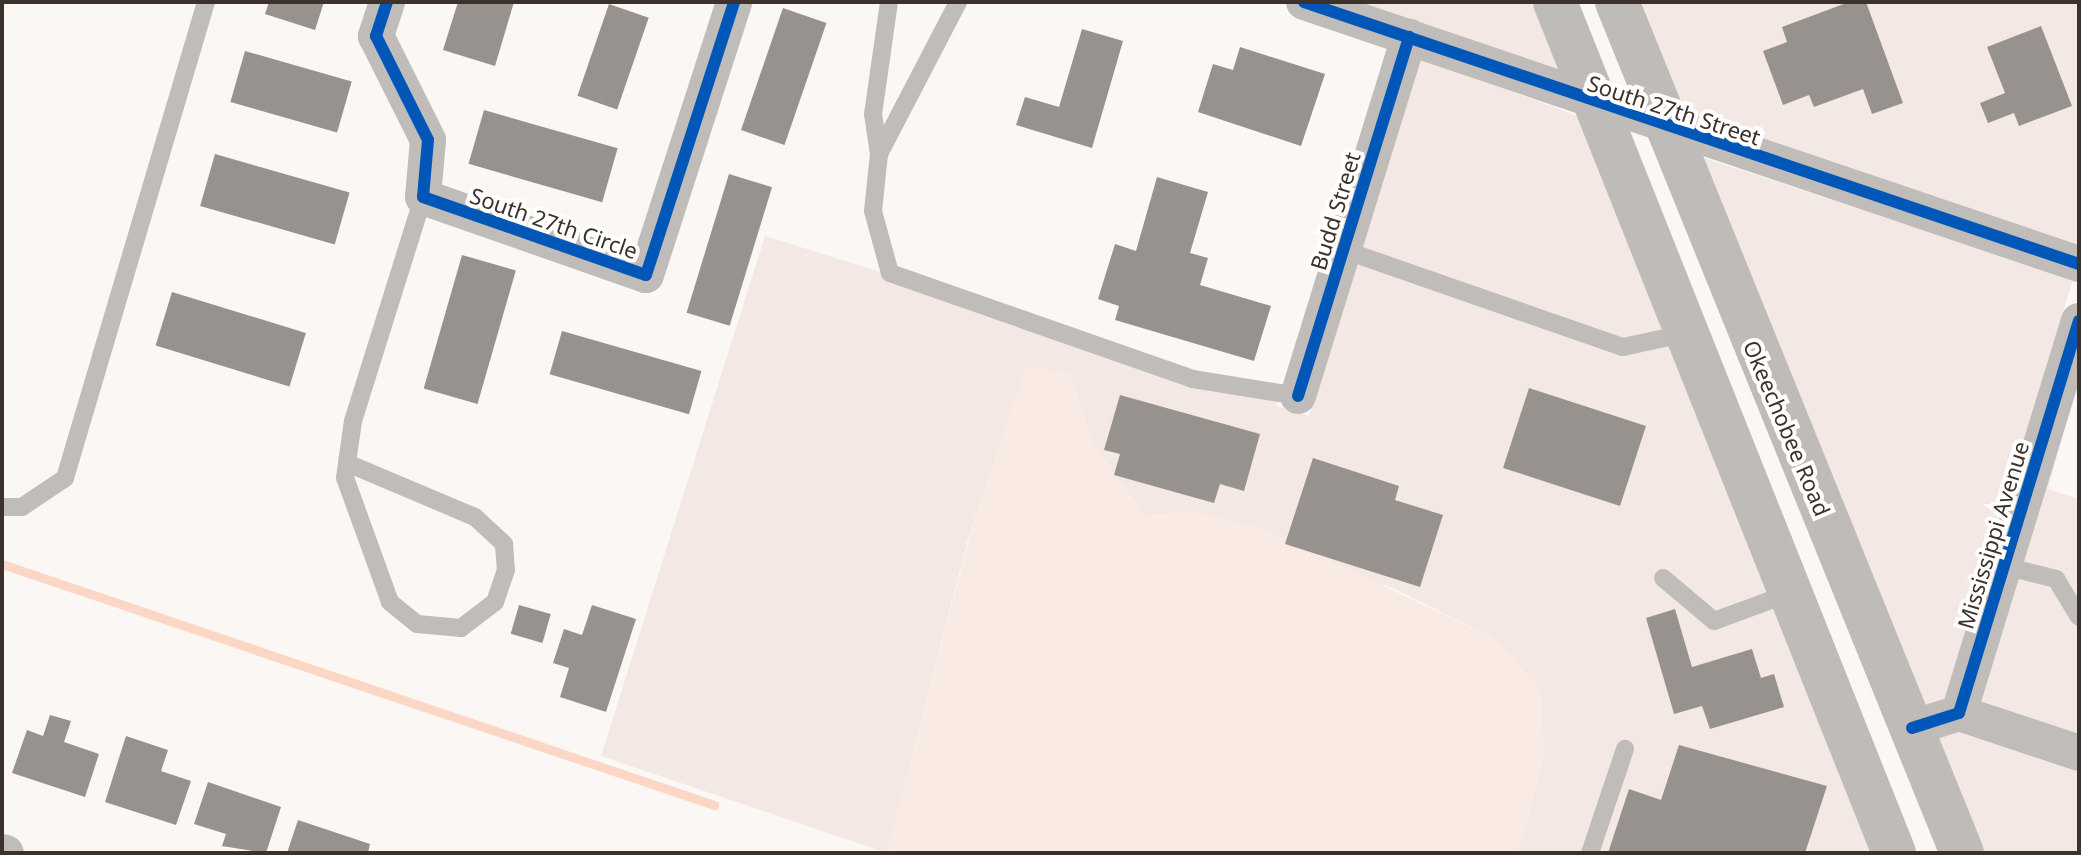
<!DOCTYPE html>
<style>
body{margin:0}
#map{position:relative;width:2081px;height:855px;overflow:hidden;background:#faf7f5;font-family:"Noto Sans",sans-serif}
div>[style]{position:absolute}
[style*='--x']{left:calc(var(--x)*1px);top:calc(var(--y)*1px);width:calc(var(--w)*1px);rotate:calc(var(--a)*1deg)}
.built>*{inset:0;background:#f3e8e4}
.green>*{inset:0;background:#f9eae3}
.stream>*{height:9px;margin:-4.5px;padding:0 4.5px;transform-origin:4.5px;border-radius:4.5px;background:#fdd7c5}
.building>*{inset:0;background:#98928f;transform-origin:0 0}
.service>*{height:18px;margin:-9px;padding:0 9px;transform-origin:9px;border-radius:9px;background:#c0bcb9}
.minor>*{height:36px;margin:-18px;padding:0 18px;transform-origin:18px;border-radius:18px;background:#c0bcb9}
.secondary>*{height:44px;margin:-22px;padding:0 22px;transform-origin:22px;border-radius:22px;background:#bfbbb8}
.cycleway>*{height:12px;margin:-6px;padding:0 6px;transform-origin:6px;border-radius:6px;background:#0057b8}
span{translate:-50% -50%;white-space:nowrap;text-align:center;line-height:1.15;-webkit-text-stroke:8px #fff;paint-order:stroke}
.street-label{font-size:22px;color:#3d312b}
.frame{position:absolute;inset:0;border:4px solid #3d312b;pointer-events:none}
</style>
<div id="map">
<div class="built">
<div style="clip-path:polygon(1356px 2px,1537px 2px,1568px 78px)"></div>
<div style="clip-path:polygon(1636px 2px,2079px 2px,2079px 248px,1676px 116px)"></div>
<div style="clip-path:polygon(1421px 59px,1584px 118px,1876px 853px,1518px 853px,1543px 759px,1541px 690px,1493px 638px,1397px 590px,1196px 513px,1145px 515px,1093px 444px,1070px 373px,1026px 368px,967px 543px,887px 853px,601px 756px,765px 236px,1278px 396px,1276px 406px,1309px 416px)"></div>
<div style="clip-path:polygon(1692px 154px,2073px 279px,1945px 700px,1922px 708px)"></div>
<div style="clip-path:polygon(2062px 439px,2048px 489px,2079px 499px,2079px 736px,1981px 703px)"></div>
<div style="clip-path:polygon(1960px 730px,2079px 770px,2079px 853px,1980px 853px,1934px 739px)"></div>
</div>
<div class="green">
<div style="clip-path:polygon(1025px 368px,1070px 373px,1093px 444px,1145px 515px,1196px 513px,1264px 529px,1493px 638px,1541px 689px,1543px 759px,1518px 853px,887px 853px,968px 543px)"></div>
</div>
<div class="stream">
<div style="--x:2;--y:564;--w:752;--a:18.7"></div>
</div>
<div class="building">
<div style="clip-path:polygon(269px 2px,324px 2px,315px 30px,265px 14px)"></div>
<div style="clip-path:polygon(458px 2px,514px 2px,495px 66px,443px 50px)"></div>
<div style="clip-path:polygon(1849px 2px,1866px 2px,1903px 103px,1872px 114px,1863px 89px,1814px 107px,1809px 95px,1783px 105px,1763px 51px,1787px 42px,1782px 27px)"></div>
<div style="left:609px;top:4px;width:42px;height:97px;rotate:19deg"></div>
<div style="left:783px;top:8px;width:46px;height:129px;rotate:19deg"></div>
<div style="clip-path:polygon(2041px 26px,2072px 106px,2019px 126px,2014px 113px,1988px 123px,1980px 103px,2005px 93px,1987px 47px)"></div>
<div style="clip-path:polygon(1082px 29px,1123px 41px,1092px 148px,1016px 125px,1025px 97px,1059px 107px)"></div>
<div style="clip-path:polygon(1240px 47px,1325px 74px,1301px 146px,1198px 112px,1213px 64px,1233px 70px)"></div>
<div style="left:245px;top:51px;width:111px;height:53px;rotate:16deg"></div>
<div style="left:484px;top:110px;width:139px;height:56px;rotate:16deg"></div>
<div style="left:215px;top:154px;width:140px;height:54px;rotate:16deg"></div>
<div style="left:729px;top:174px;width:45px;height:145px;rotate:17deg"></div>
<div style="clip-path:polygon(1157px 177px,1208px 192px,1190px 253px,1208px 258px,1200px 285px,1271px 306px,1254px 361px,1115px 320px,1119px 306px,1098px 299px,1115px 244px,1136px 251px)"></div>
<div style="left:462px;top:255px;width:56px;height:139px;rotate:16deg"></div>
<div style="left:172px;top:292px;width:140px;height:56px;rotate:17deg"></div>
<div style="left:562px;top:331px;width:145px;height:45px;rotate:16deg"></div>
<div style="left:1529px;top:388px;width:123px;height:84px;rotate:18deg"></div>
<div style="clip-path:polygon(1120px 395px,1260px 434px,1244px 491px,1220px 484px,1214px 503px,1114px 475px,1120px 454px,1104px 450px)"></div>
<div style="clip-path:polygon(1313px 458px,1399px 486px,1395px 500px,1443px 515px,1420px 587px,1285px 544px)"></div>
<div style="left:519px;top:605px;width:33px;height:30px;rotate:16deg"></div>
<div style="clip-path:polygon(592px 605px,636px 619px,606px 712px,560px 697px,569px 668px,553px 663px,564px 629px,582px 635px)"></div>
<div style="clip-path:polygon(1675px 609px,1692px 667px,1752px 649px,1761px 678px,1774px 674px,1784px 707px,1710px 729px,1702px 706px,1674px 714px,1646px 618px)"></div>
<div style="clip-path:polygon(50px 715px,71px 721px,64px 742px,99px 754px,85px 797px,12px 773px,27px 730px,43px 736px)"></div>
<div style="clip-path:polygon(126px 736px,168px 750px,161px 771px,191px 781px,176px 825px,105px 802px)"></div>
<div style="clip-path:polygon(1679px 745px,1827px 786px,1805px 853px,1608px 853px,1629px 789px,1661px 800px)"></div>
<div style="clip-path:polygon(208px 782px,281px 807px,266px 853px,222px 846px,226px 834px,194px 824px)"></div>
<div style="clip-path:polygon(298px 820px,370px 844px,368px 853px,287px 853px)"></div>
</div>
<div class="service">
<div style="--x:889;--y:2;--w:113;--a:98.1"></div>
<div style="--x:873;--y:114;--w:40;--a:81.5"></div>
<div style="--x:879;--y:154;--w:57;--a:96"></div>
<div style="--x:873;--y:211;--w:64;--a:74.7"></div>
<div style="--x:890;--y:273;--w:321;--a:19.3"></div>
<div style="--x:1193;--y:379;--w:106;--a:9.2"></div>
<div style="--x:879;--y:154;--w:171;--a:-62.5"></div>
<div style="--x:1344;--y:250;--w:295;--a:19.2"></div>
<div style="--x:1623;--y:347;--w:66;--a:-12.3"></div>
<div style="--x:347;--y:463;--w:139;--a:22.9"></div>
<div style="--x:475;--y:517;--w:40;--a:43"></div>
<div style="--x:504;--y:544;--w:26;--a:86"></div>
<div style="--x:506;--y:570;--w:34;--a:109"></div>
<div style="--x:495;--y:602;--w:43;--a:142.6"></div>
<div style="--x:461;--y:628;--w:44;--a:-174.8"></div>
<div style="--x:417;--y:624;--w:35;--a:-141"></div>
<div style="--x:390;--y:602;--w:132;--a:-109.9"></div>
<div style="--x:345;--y:478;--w:15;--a:-82"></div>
<div style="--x:347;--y:463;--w:42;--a:-81.9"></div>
<div style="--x:353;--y:421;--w:235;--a:-72.6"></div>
<div style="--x:2;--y:507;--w:20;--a:0"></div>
<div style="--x:22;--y:507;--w:52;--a:-34"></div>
<div style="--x:65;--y:478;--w:496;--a:-73.5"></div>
<div style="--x:2004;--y:566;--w:54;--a:14"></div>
<div style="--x:2056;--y:579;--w:44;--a:58.8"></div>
<div style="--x:1663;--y:578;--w:67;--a:40.1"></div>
<div style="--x:1714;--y:621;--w:81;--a:-20.2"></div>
<div style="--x:1590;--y:853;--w:110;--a:-71.4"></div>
</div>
<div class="minor">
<div style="--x:387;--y:2;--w:36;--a:108"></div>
<div style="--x:376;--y:36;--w:116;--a:63.4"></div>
<div style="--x:428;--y:140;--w:57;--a:95"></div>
<div style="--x:423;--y:197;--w:236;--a:19.3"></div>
<div style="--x:646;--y:275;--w:287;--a:-72.1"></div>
<div style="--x:1304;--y:2;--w:818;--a:18.68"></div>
<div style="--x:1298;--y:396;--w:376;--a:-72.8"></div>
<div style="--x:1959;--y:713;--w:126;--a:18.4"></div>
<div style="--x:1912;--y:728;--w:49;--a:-17.7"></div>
<div style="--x:1959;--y:713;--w:410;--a:-73"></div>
<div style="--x:2;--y:852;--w:4;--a:14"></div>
</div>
<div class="secondary">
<div style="--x:1555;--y:2;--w:916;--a:68.28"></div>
<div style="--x:1617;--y:2;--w:918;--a:67.93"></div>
</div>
<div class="cycleway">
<div style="--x:387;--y:2;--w:36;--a:108"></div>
<div style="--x:376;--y:36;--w:116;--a:63.4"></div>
<div style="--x:428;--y:140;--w:57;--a:95"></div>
<div style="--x:423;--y:197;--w:236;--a:19.3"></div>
<div style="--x:646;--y:275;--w:287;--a:-72.1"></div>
<div style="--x:1304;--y:2;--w:818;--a:18.68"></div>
<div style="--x:1298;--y:396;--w:376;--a:-72.8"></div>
<div style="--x:1912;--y:728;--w:49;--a:-17.7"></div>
<div style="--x:1959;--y:713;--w:410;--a:-73"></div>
</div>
<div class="street-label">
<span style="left:1674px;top:110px;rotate:18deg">South 27th Street</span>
<span style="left:1335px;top:211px;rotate:-73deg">Budd Street</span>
<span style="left:554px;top:223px;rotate:19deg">South 27th Circle</span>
<span style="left:1787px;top:428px;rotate:67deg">Okeechobee Road</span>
<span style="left:1993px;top:535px;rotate:-73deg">Mississippi Avenue</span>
</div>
<div class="frame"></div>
</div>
